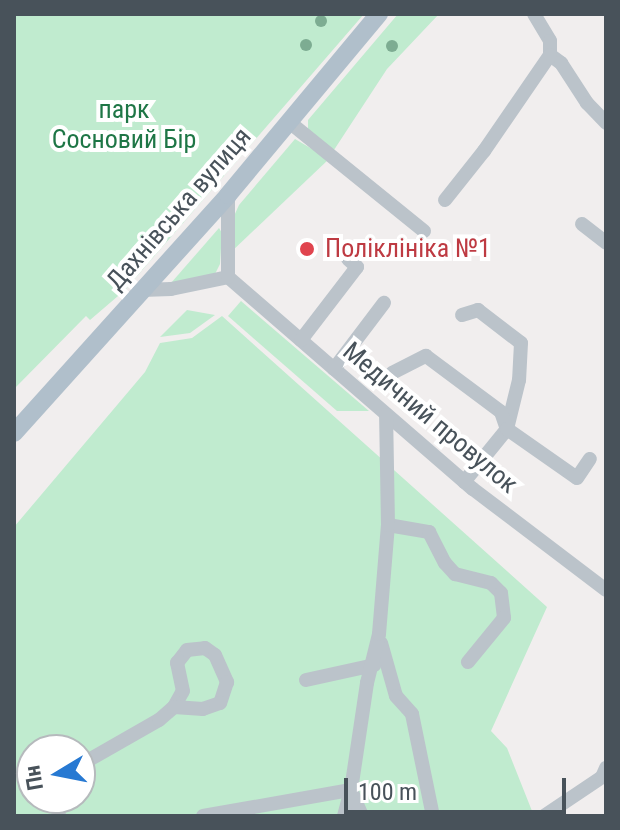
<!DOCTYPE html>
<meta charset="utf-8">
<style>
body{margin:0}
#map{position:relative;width:620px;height:830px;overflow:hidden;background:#f1eeee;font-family:"Roboto Condensed",sans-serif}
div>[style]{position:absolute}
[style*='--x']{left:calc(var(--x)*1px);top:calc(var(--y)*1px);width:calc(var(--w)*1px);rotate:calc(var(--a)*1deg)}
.green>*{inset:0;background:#c0ebcf}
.minor>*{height:14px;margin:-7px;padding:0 7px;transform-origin:7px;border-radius:7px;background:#bbc3ca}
.major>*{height:18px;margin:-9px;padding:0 9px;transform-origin:9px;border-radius:9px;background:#b0bfcb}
.trees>*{width:12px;height:12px;margin:-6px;border-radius:50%;background:#7dac92}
.dots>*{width:22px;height:22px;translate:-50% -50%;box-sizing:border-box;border:4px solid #fff;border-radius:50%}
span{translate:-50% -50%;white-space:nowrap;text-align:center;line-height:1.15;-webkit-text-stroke:8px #fff;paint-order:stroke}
.park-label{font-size:26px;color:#1e7646}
.street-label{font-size:26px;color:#48525a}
.health-label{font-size:26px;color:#be3a42}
.left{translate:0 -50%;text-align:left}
.frame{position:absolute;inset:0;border:16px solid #48525a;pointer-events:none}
.north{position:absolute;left:16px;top:734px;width:80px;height:80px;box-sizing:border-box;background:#fff;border:2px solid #b6babd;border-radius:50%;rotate:260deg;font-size:22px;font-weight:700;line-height:32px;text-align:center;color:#48525a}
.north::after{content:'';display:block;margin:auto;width:28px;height:36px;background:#2779d2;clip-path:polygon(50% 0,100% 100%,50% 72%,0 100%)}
.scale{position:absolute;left:344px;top:778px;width:222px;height:36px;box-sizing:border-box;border:4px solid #48525a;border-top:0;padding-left:10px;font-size:24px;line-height:28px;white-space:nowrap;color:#48525a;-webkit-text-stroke:6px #fff;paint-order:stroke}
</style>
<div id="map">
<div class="green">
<div style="clip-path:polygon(14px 14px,364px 14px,125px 290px,90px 320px,86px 316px,14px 389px)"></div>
<div style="clip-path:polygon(398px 14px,439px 14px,387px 69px,332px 153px,308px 133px,308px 120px)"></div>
<div style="clip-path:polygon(295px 139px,329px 159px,230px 253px,234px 216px,239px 205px)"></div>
<div style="clip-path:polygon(219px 228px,222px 233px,220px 264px,215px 274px,171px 283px)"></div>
<div style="clip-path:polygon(241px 301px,369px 411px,337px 411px,228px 316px)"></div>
<div style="clip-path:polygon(187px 310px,215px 315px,190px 333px,160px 337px)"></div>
<div style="clip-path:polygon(evenodd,222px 316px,547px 607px,491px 731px,507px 748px,534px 816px,14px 816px,14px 527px,145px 372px,160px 343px,192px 338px,222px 316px,32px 750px,80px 750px,80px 798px,32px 798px,32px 750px)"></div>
</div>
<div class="minor">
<div style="--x:534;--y:14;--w:31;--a:59"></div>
<div style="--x:550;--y:41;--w:14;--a:90"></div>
<div style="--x:550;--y:55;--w:14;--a:36"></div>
<div style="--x:561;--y:63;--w:48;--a:57"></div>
<div style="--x:587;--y:103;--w:28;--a:46"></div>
<div style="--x:288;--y:121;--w:175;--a:39"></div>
<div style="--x:445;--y:200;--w:63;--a:-51.5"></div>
<div style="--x:484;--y:151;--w:116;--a:-55.5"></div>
<div style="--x:582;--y:224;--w:31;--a:38"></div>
<div style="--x:228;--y:277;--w:324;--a:40.9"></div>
<div style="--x:473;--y:489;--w:167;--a:37.2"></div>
<div style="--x:142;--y:290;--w:29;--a:-2"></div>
<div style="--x:171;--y:289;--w:58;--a:-11.9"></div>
<div style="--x:228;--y:277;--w:82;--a:-90"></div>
<div style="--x:462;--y:315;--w:17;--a:-17"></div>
<div style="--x:478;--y:310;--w:54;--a:37.5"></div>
<div style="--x:521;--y:343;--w:37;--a:93"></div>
<div style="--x:519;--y:380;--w:50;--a:103.8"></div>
<div style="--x:507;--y:429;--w:68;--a:129.1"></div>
<div style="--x:301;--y:340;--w:92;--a:-52.5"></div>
<div style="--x:357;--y:267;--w:12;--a:-138"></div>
<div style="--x:334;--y:369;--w:83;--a:-52.9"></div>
<div style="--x:392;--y:373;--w:38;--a:-27"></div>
<div style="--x:426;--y:356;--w:94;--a:36.7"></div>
<div style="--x:501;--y:412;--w:18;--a:71"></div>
<div style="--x:507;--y:429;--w:85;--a:35"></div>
<div style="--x:577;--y:478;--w:23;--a:-56"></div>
<div style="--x:388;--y:525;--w:42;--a:9.7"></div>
<div style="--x:429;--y:532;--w:35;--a:63"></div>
<div style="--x:445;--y:563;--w:15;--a:48"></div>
<div style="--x:455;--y:574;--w:37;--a:14"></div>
<div style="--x:491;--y:583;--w:14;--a:45"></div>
<div style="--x:501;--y:593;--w:25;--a:83"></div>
<div style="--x:504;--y:618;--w:57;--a:129.3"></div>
<div style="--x:381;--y:643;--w:55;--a:74.2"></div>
<div style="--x:396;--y:696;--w:24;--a:48"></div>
<div style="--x:412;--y:714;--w:104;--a:78.4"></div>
<div style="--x:306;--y:680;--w:70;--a:-12.4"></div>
<div style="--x:80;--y:765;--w:91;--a:-29.7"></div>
<div style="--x:159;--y:720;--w:20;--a:-41"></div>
<div style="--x:174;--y:707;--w:18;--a:-61"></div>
<div style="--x:183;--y:691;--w:29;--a:-102"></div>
<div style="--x:177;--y:663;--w:16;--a:-52"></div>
<div style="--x:187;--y:650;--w:18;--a:-6"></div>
<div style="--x:205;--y:648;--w:12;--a:35"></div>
<div style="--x:215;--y:655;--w:30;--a:66"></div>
<div style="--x:227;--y:682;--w:22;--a:108"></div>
<div style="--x:220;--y:703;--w:18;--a:161"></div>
<div style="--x:203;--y:709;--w:29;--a:-176"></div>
<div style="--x:55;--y:798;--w:18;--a:77"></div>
<div style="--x:203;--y:816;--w:150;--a:-10"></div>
<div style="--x:351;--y:790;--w:108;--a:-81.5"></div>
<div style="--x:367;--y:683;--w:50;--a:-76.2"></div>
<div style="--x:379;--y:634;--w:109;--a:-85.3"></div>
<div style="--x:388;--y:525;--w:110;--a:-91"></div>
<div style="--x:344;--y:816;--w:27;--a:-75"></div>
<div style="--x:351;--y:790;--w:28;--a:67"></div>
<div style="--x:544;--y:816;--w:70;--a:-33.9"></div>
<div style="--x:602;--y:777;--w:10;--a:-66"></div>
</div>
<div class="major">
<div style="--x:14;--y:433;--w:320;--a:-48"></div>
<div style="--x:228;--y:195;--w:236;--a:-50.2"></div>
</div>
<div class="trees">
<div style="left:321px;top:21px"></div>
<div style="left:306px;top:45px"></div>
<div style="left:392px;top:46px"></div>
</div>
<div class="dots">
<div style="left:307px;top:249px;background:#e0444e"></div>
</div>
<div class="park-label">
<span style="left:124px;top:125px">парк<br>Сосновий Бір</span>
</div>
<div class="street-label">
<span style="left:179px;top:209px;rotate:-49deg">Дахнівська вулиця</span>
<span style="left:430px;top:418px;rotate:40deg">Медичний провулок</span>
</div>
<div class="health-label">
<span class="left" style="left:325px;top:249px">Поліклініка №1</span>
</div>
<div class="frame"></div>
<div class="north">Пн</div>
<div class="scale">100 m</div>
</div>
